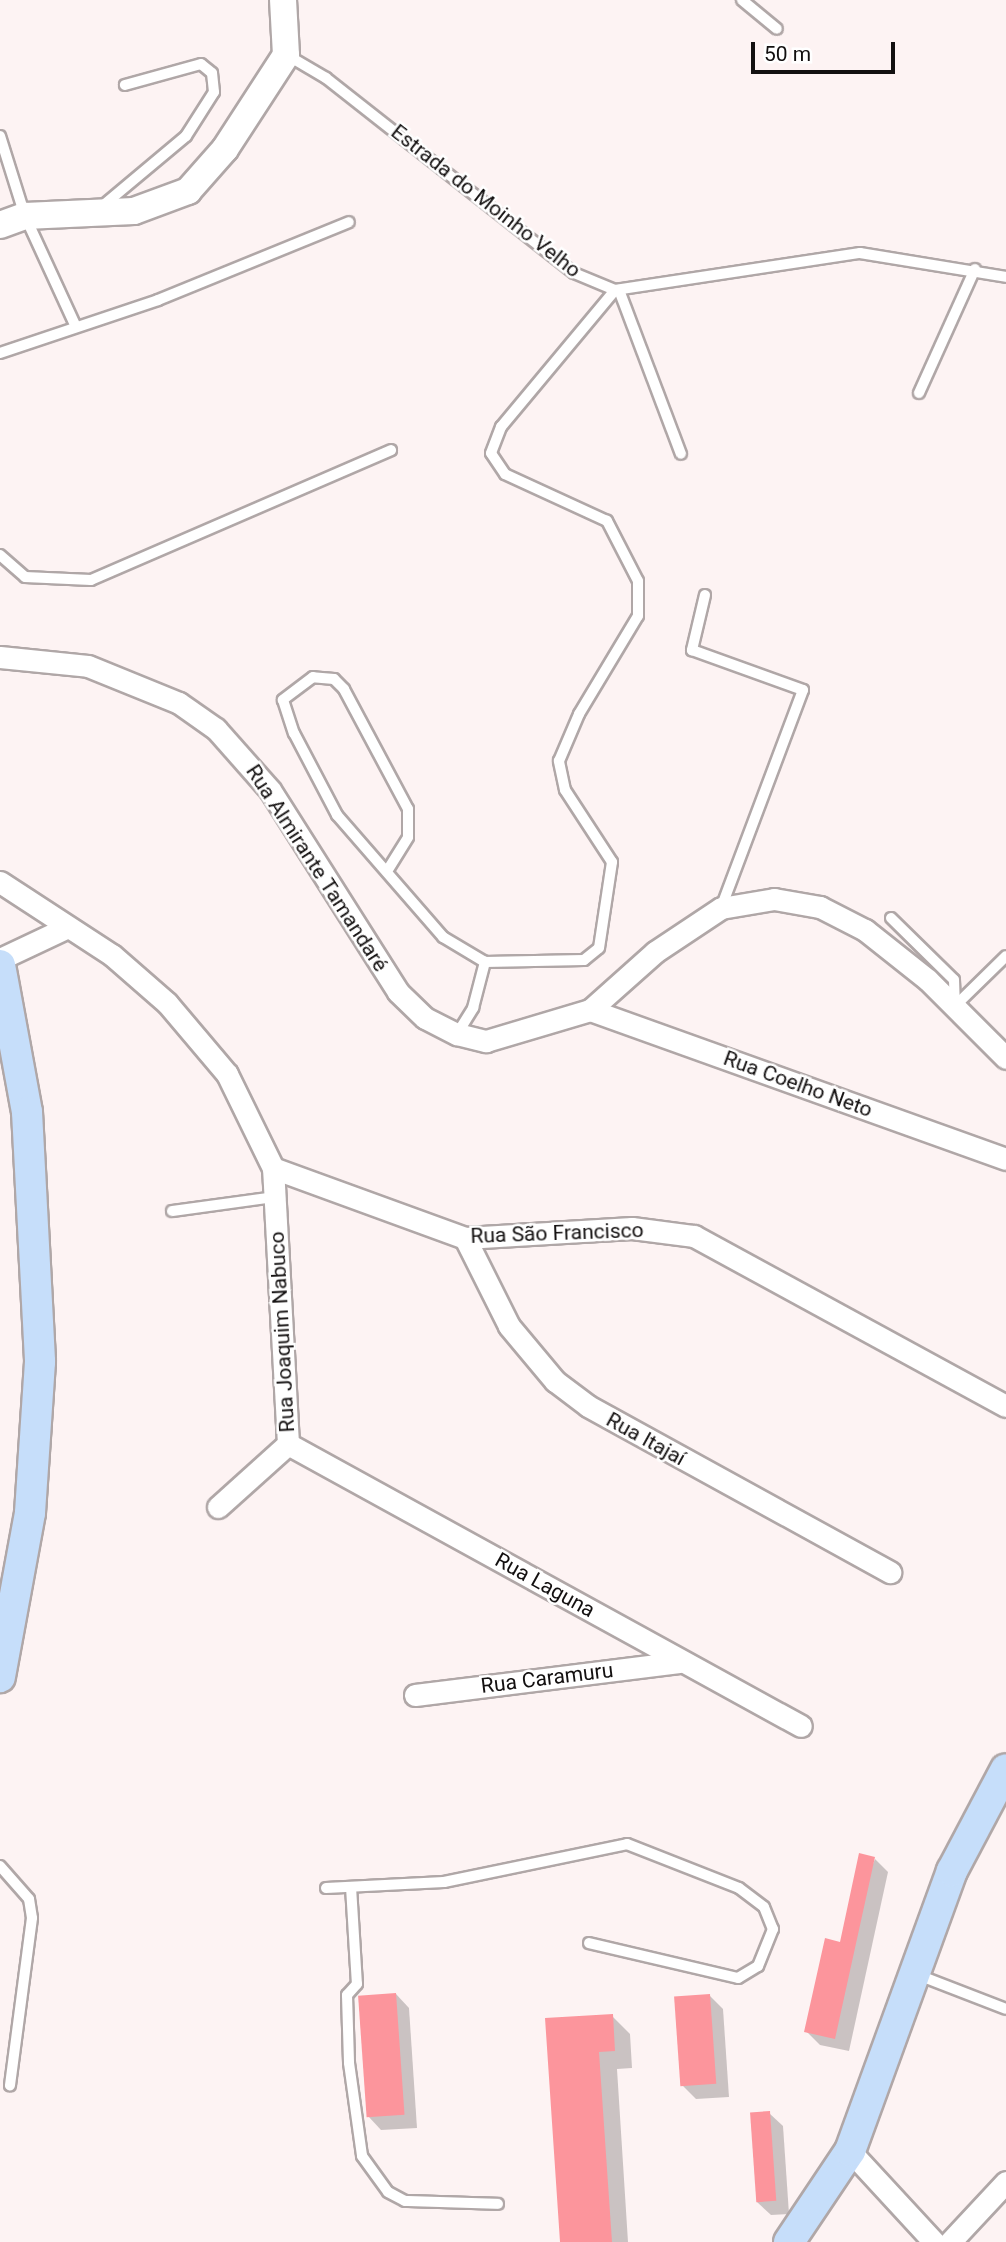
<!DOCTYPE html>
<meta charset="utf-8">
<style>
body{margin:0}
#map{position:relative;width:1006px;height:2242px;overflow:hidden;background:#fdf3f3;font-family:Roboto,sans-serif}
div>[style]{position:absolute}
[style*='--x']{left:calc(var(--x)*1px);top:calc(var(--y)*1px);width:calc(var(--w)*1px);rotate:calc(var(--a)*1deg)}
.shadow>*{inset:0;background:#0003}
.building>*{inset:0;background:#fc959c;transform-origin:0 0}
.roads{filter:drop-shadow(2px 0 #b0a7a7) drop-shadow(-2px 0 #b0a7a7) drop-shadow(0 2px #b0a7a7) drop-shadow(0 -2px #b0a7a7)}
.service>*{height:10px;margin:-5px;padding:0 5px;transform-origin:5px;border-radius:5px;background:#fff}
.minor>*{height:21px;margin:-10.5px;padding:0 10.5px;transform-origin:10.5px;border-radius:10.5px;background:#fff}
.tertiary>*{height:26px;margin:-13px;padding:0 13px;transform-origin:13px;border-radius:13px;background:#fff}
.secondary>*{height:30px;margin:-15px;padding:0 15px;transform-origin:15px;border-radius:15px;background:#c6defa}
span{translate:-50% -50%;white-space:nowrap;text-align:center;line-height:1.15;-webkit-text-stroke:5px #fff;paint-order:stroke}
.street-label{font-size:21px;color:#131010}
.scale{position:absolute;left:751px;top:42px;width:144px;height:32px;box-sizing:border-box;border:4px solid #131010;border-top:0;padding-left:9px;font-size:21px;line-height:24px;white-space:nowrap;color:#131010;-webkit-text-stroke:5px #fff;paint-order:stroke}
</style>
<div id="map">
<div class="shadow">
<div style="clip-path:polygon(875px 1859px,888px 1872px,849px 2051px,820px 2045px,806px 2031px)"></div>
<div style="clip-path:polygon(396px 1994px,409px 2008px,417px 2128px,381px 2130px,368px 2116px)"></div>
<div style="clip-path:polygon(710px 1996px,723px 2009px,729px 2097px,696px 2099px,682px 2085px)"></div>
<div style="clip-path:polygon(612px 2016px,630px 2034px,632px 2068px,617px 2069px,628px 2242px,562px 2242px,547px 2020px)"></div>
<div style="clip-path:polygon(769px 2113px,783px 2126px,789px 2214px,771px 2215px,757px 2202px)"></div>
</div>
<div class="building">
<div style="clip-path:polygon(859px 1853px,875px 1857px,835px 2039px,804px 2032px,825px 1938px,840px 1942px)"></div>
<div style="left:396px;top:1993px;width:122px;height:38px;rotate:86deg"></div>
<div style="left:710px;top:1994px;width:90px;height:36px;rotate:86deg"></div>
<div style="clip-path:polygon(613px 2014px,615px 2051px,599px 2052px,612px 2242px,560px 2242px,545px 2018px)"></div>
<div style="left:770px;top:2111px;width:90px;height:20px;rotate:86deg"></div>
</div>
<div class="roads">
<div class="service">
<div style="--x:742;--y:0;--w:45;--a:39.6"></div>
<div style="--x:287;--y:55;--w:45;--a:30.5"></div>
<div style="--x:326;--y:78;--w:315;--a:38.2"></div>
<div style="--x:574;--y:273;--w:44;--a:22.5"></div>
<div style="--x:615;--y:290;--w:248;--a:-8.6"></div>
<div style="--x:860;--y:253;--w:148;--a:9.3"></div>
<div style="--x:0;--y:136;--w:84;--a:72.6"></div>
<div style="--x:25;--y:216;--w:122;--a:65.3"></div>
<div style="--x:100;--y:208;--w:112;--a:-39.9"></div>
<div style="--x:186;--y:136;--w:52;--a:-57.5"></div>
<div style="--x:214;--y:92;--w:19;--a:-96"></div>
<div style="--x:212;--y:73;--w:14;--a:-141"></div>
<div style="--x:201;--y:64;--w:79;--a:164.6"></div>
<div style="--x:619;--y:290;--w:175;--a:69.3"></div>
<div style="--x:0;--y:353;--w:167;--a:-18.5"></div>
<div style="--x:158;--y:300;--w:206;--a:-22.2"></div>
<div style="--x:919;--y:393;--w:136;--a:-65.7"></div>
<div style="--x:0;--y:555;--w:33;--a:41"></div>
<div style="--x:25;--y:577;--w:66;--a:2.6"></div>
<div style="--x:91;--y:580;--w:327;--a:-23.4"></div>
<div style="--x:705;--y:595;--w:57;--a:103.3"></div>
<div style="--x:692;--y:650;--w:118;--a:19.8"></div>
<div style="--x:803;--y:690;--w:233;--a:110.6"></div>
<div style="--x:389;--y:868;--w:36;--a:-58"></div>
<div style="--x:408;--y:837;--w:28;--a:-90"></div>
<div style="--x:408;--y:809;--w:136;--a:-118.1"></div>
<div style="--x:344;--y:689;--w:14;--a:-135"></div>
<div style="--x:334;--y:679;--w:21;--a:-175"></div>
<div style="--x:313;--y:677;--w:38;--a:143"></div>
<div style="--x:283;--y:700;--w:35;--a:72"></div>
<div style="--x:294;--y:733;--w:93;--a:62.3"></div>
<div style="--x:337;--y:815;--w:162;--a:49"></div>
<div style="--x:443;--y:937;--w:49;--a:30.8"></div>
<div style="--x:485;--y:962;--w:99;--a:-1.2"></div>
<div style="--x:584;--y:960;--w:19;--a:-39"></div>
<div style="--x:599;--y:948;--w:87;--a:-81.4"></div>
<div style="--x:612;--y:862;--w:86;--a:-123.1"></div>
<div style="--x:565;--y:790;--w:30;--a:-102"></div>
<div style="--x:559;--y:761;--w:51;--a:-66.9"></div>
<div style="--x:579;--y:714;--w:114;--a:-59"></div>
<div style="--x:638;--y:616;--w:35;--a:-90"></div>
<div style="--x:638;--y:581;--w:68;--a:-117.3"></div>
<div style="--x:607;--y:521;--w:112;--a:-155.3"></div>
<div style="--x:505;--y:474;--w:25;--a:-124"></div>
<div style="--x:491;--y:453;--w:28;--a:-69"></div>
<div style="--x:501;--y:427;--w:178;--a:-50.2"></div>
<div style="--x:891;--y:918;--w:88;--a:44.5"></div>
<div style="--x:954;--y:980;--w:26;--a:88"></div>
<div style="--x:955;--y:1006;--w:71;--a:-44.4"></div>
<div style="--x:457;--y:1034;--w:31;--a:-58"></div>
<div style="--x:473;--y:1008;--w:48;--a:-75.4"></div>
<div style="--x:172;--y:1211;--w:103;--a:-7.8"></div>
<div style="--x:0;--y:1866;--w:44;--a:48.7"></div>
<div style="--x:29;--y:1899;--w:19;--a:81"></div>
<div style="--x:32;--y:1918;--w:169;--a:97.5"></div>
<div style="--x:351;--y:1887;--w:97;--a:86.5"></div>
<div style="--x:357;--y:1984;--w:15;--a:132"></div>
<div style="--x:347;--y:1995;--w:68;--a:88.3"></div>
<div style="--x:349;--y:2063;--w:94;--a:82"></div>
<div style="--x:362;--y:2156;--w:44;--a:54.2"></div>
<div style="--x:388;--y:2192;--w:19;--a:28"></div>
<div style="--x:405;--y:2201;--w:93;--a:1.8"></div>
<div style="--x:326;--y:1888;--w:118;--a:-2.9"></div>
<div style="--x:444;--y:1882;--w:187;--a:-11.7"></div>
<div style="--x:627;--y:1844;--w:120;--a:21.4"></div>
<div style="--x:739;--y:1888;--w:31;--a:37"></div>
<div style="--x:764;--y:1907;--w:24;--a:68"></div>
<div style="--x:773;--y:1929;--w:40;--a:112"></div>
<div style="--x:758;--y:1966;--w:23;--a:149"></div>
<div style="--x:738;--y:1978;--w:153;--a:-166.8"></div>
<div style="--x:918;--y:1975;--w:94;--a:21.1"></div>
</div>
<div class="minor">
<div style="--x:0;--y:657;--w:88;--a:5.8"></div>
<div style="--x:88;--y:666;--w:98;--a:22.1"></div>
<div style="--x:179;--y:703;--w:45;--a:35.1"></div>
<div style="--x:216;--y:729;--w:81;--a:48.5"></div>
<div style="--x:270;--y:790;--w:239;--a:57.6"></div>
<div style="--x:398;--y:992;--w:37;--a:44"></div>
<div style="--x:425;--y:1018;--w:36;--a:27"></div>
<div style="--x:457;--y:1034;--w:30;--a:14"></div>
<div style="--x:486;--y:1041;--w:109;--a:-16.6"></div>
<div style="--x:590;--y:1010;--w:87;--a:-41.7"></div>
<div style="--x:655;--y:952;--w:79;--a:-33.7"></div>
<div style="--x:721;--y:908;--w:54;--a:-9.6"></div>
<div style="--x:774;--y:899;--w:47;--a:9.9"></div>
<div style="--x:820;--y:907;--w:51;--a:27.1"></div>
<div style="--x:865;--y:930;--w:80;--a:38.4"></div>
<div style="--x:928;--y:980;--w:110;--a:45"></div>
<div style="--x:0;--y:882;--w:134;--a:33.1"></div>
<div style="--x:112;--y:955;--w:73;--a:41.1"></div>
<div style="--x:167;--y:1003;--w:93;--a:49.8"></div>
<div style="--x:227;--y:1074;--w:105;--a:63.9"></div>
<div style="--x:273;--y:1168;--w:204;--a:20"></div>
<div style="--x:465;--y:1238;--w:167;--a:-3.4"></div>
<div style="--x:632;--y:1228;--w:63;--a:7.4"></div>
<div style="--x:694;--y:1236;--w:355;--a:28.6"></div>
<div style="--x:0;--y:959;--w:75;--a:-25.2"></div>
<div style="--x:590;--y:1010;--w:442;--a:19.7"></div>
<div style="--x:465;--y:1238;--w:98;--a:63.4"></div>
<div style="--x:509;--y:1326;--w:72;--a:50.1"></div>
<div style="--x:555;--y:1381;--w:41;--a:37.1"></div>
<div style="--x:588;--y:1406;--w:345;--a:28.8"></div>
<div style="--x:288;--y:1444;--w:585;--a:28.8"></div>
<div style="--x:218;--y:1507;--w:94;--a:-42"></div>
<div style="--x:288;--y:1444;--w:276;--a:-93.1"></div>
<div style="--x:415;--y:1695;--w:266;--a:-7.1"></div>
<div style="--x:850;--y:2151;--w:124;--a:47.3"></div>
<div style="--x:950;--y:2242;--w:82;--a:-47"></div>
</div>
<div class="tertiary">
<div style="--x:0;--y:225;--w:27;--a:-20"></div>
<div style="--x:25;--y:216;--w:109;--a:-2.6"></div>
<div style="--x:134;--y:211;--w:58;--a:-20.3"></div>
<div style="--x:188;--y:191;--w:56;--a:-48.6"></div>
<div style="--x:225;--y:149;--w:112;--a:-57"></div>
<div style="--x:286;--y:55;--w:55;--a:-93.1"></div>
</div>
<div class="secondary">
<div style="--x:0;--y:965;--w:149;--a:79.6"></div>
<div style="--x:27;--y:1112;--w:250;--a:87"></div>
<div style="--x:40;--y:1362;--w:151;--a:93.8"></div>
<div style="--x:30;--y:1513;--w:167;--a:100.4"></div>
<div style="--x:789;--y:2242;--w:110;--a:-56.2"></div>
<div style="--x:850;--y:2151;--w:298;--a:-70"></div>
<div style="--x:952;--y:1871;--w:115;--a:-62.1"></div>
</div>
</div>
<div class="street-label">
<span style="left:486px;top:201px;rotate:38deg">Estrada do Moinho Velho</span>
<span style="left:317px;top:868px;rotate:57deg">Rua Almirante Tamandaré</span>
<span style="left:798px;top:1084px;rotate:20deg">Rua Coelho Neto</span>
<span style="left:557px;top:1233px;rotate:-2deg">Rua São Francisco</span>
<span style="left:282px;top:1332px;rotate:-93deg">Rua Joaquim Nabuco</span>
<span style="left:646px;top:1439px;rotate:29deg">Rua Itajaí</span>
<span style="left:545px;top:1585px;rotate:29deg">Rua Laguna</span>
<span style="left:547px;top:1678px;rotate:-7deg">Rua Caramuru</span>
</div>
<div class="scale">50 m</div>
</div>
